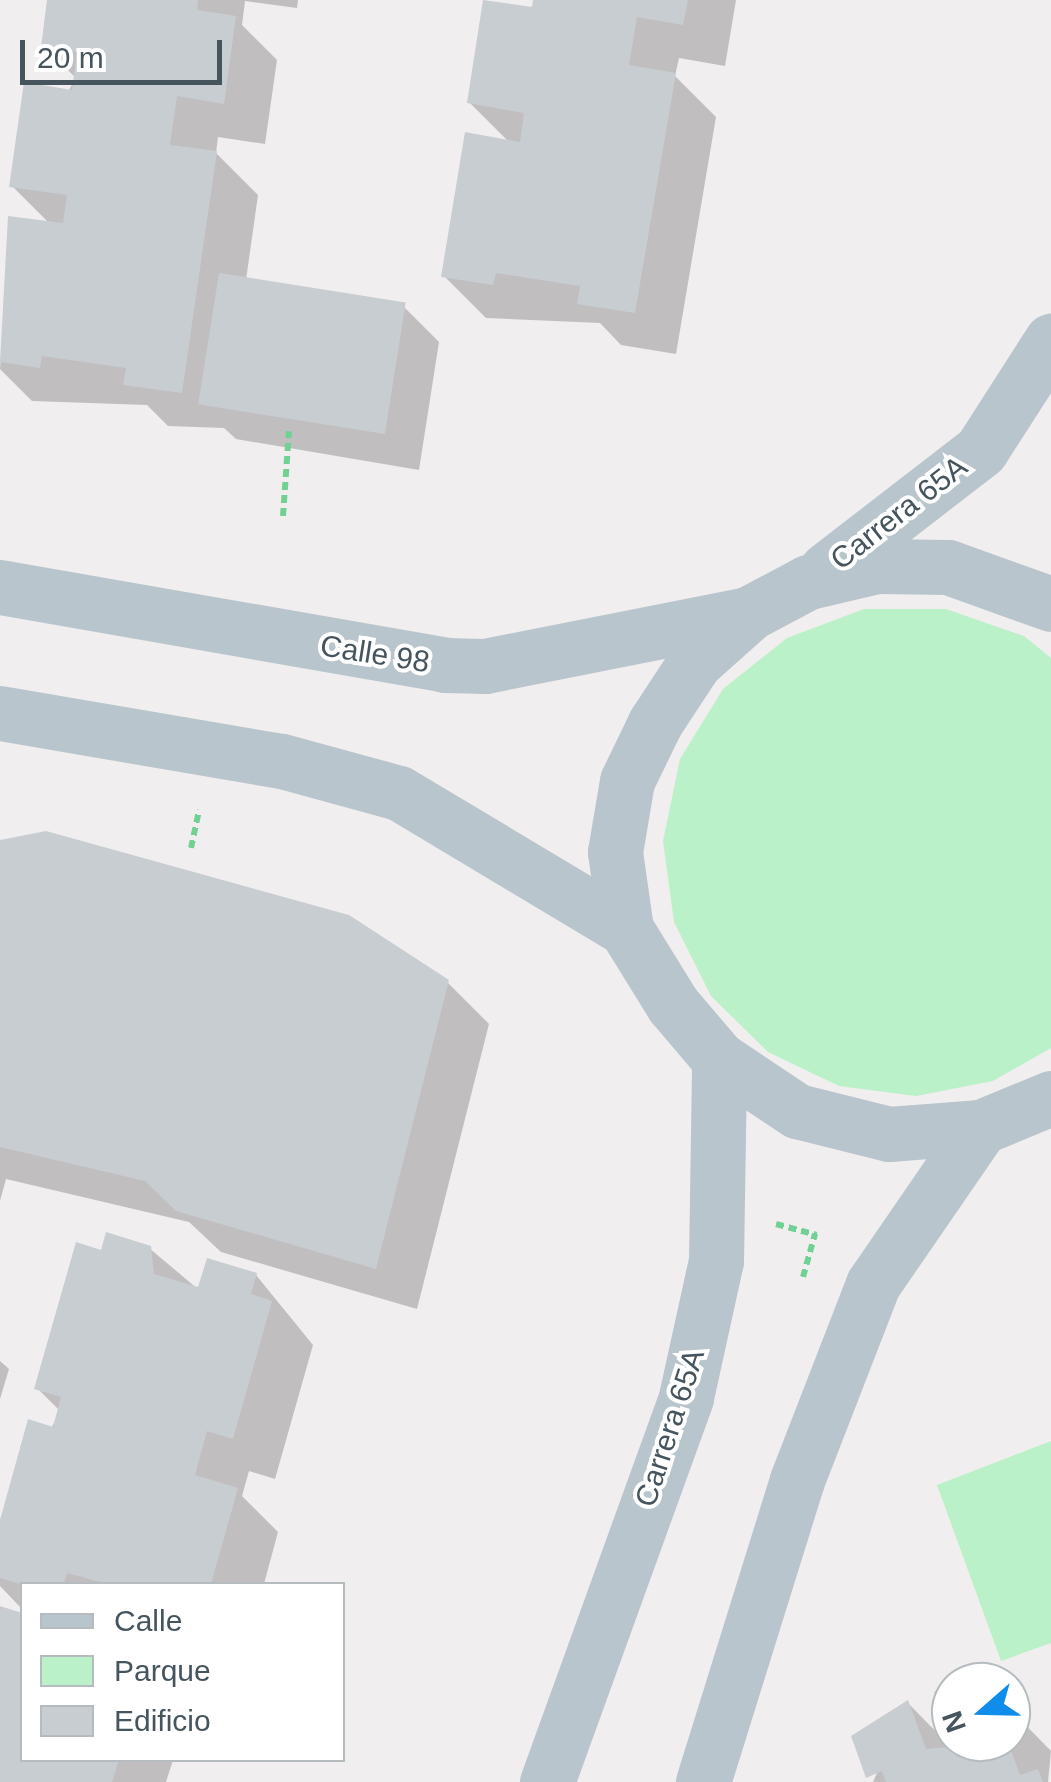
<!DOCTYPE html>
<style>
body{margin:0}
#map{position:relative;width:1051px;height:1782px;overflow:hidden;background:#f1eeef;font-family:Helvetica,sans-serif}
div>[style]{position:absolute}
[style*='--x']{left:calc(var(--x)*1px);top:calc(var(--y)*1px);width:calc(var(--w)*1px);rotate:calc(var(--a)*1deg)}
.green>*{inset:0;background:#baf1c8}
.shadow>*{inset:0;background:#0003}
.building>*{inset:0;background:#c8cdd2;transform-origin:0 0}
.path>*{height:6px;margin-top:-3px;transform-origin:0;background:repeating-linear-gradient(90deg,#71d195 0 8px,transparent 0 13px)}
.minor>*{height:55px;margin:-27.5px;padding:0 27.5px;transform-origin:27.5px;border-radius:27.5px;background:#b9c5cc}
span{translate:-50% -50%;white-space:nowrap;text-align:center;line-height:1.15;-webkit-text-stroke:8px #fff;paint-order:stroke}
.street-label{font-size:30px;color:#46555d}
.legend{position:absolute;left:20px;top:1582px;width:325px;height:180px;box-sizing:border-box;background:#fff;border:2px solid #b5bbbe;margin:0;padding:12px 18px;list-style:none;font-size:30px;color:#46555d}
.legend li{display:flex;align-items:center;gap:20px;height:50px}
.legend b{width:50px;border:2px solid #b5bbbe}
.north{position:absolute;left:931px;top:1662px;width:100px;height:100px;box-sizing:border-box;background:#fff;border:2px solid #b5bbbe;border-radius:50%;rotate:250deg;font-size:28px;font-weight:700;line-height:40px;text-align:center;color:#46555d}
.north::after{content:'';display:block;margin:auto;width:35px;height:45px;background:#108cea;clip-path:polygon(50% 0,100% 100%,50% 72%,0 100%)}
.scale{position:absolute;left:20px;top:40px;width:202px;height:45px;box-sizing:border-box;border:5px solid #46555d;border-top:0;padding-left:12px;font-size:30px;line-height:35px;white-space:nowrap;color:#46555d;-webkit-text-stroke:8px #fff;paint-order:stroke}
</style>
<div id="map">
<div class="green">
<div style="clip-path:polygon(864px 609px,946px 609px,1024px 636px,1051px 658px,1051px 1048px,993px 1081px,916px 1096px,839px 1086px,768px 1052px,711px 996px,674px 922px,663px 841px,680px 759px,723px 689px,787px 638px)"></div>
<div style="clip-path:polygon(1051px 1441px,1051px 1643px,1001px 1661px,937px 1485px)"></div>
</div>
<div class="shadow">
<div style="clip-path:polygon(50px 0,298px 0,297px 8px,245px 1px,242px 25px,277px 60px,265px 144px,218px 137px,216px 153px,258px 195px,246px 280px,403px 306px,439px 342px,419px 470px,236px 439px,224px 428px,168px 426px,147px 405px,32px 401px,0 369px,10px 219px,50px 224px,12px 186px,76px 78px,43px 46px)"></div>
<div style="clip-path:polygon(536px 0,736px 0,725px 66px,679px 58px,675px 76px,716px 117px,676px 354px,621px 345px,600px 323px,486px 318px,444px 276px,509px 142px,469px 102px)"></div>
<div style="clip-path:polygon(0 843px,447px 982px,489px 1024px,417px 1309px,221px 1252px,189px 1222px,6px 1179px,0 1201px)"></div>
<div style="clip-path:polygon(149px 1248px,199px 1290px,256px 1275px,313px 1345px,275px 1479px,249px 1471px,242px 1496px,278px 1532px,264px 1584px,22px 1584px,22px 1609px,0 1586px,0 1529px,60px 1411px,37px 1388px,102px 1253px)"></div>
<div style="clip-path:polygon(0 1361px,9px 1369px,0 1399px)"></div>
<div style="clip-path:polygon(0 1609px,22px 1616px,22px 1760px,173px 1760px,166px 1782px,0 1782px)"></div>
<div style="clip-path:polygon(908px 1703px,948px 1744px,1011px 1742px,1011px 1710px,1051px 1751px,1048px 1782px,873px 1782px)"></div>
</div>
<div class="building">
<div style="clip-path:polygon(47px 0,198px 0,197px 10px,236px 16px,224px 104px,177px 96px,170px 145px,217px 151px,182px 393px,123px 385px,126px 368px,42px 356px,40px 368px,0 362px,8px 216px,63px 223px,67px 195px,9px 187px,24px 82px,72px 90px,77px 52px,41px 47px)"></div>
<div style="clip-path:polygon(483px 0,532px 7px,533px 0,688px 0,683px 25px,637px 17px,629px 65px,676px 73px,635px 313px,577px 304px,580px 286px,496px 273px,493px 285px,441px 277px,465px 132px,520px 142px,524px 113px,467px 103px)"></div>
<div style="left:219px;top:273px;width:189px;height:133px;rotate:9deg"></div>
<div style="clip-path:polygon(46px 831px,349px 915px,449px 980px,376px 1269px,176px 1211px,145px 1181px,0 1147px,0 840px)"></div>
<div style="clip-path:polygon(106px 1232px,151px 1246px,154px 1274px,198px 1287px,207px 1258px,257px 1273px,251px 1294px,272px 1301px,233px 1439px,207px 1431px,195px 1475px,238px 1488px,211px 1584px,108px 1584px,67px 1573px,64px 1584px,22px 1584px,22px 1599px,20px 1584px,0 1578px,0 1520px,28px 1419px,53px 1427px,61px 1397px,34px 1389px,76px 1242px,101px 1250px)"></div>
<div style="clip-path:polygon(0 1606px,22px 1613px,22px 1760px,119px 1760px,112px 1782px,0 1782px)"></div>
<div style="clip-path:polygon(951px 1686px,951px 1736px,934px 1692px)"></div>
<div style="clip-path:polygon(908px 1700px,926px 1749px,1008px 1742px,1020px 1775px,1038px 1769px,1043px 1782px,886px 1782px,882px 1771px,866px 1778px,851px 1736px)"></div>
</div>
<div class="path">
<div style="--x:283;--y:516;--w:85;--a:-86"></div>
<div style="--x:191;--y:848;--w:39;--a:-78"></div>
<div style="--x:776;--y:1224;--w:42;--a:15"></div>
<div style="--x:803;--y:1277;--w:45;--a:-74.4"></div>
</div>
<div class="minor">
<div style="--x:826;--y:570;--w:196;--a:-37.7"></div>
<div style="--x:981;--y:450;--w:130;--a:-57.3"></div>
<div style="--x:0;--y:587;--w:452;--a:9.9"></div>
<div style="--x:445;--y:665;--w:40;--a:1.4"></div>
<div style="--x:485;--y:666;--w:267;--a:-11.2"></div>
<div style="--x:1051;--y:604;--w:109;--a:-160.2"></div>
<div style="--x:948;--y:567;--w:71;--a:-179.2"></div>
<div style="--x:877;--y:566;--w:71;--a:166.9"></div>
<div style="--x:808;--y:582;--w:66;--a:151.9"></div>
<div style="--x:750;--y:613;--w:74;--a:138.3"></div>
<div style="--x:695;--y:662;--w:73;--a:123.3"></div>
<div style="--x:655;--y:723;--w:64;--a:115.8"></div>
<div style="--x:627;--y:781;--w:72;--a:99.6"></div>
<div style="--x:615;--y:852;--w:78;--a:81.9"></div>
<div style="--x:626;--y:929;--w:89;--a:58.3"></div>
<div style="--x:673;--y:1005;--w:71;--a:49.6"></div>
<div style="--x:719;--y:1059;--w:94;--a:33.7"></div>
<div style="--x:797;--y:1111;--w:95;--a:14"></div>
<div style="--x:889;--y:1134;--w:92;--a:-4.4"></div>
<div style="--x:981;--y:1127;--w:76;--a:-22.5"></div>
<div style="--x:0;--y:713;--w:286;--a:9.7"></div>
<div style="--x:282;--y:761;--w:121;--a:15.3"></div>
<div style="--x:399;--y:793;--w:265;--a:30.9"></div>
<div style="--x:547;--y:1782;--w:409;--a:-70.1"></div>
<div style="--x:686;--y:1397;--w:139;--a:-77.6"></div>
<div style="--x:716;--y:1261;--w:202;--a:-89.1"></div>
<div style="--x:703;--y:1782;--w:316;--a:-72.7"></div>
<div style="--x:797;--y:1480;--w:210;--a:-68.8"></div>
<div style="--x:873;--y:1284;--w:191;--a:-55.5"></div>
</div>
<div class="street-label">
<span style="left:899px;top:513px;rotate:-38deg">Carrera 65A</span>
<span style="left:375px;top:654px;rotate:9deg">Calle 98</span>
<span style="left:670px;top:1428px;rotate:-72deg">Carrera 65A</span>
</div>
<ul class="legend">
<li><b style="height:12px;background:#b9c5cc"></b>Calle</li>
<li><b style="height:28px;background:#baf1c8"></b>Parque</li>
<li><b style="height:28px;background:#c8cdd2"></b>Edificio</li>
</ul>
<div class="north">N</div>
<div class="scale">20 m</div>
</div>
